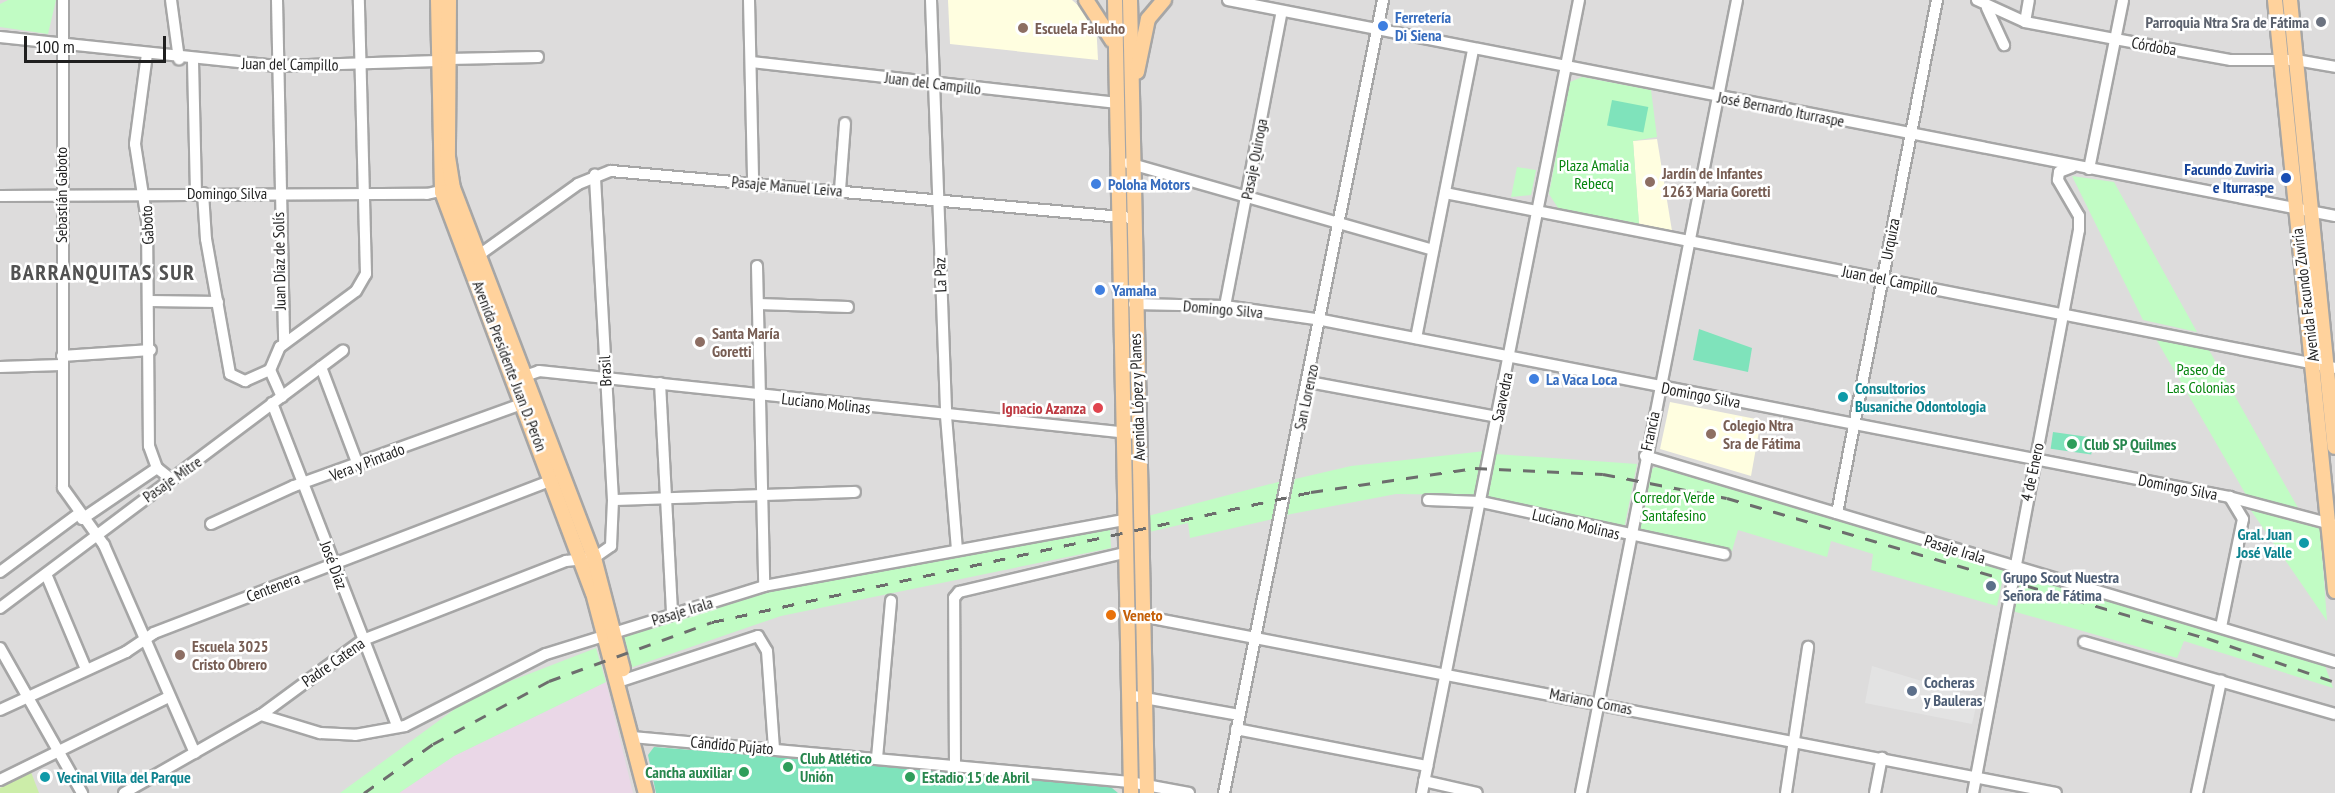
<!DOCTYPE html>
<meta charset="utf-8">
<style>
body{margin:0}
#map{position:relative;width:2335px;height:793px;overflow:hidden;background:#f1ede5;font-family:"PT Sans Narrow",sans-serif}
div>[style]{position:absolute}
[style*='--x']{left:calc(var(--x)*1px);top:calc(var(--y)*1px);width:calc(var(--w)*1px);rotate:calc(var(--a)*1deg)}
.residential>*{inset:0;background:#dddcdc;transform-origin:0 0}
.industrial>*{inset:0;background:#ead7e7}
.education>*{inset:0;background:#fffee0}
.grass>*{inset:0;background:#cceda9}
.park>*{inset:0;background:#c1fcc4}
.pitch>*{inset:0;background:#7fe3bb;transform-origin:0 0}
.parking>*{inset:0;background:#e3e3e3}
.roads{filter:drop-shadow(2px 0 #a6a6a6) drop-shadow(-2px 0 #a6a6a6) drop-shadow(0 2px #a6a6a6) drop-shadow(0 -2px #a6a6a6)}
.minor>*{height:10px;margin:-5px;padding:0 5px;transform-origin:5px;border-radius:5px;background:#fff}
.major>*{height:14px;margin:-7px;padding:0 7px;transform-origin:7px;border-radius:7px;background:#ffd29c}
.rail>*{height:3px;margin-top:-1.5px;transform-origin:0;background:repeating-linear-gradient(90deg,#6d6d6d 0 12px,transparent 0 24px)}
.dots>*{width:16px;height:16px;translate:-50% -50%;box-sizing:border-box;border:3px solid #fff;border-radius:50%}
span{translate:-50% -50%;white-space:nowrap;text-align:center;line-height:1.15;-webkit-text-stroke:5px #fff;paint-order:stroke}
.shop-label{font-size:16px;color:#366cbe;font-weight:700}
.left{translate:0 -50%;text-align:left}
.worship-label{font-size:16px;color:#5b616d;font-weight:700}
.right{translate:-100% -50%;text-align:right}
.education-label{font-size:16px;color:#785e54;font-weight:700}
.street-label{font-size:16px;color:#1f1f1f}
.park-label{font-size:16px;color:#06850e}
.transit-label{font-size:16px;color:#164399;font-weight:700}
.culture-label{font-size:16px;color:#0d838f;font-weight:700}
.health-label{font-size:16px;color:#be3a42;font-weight:700}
.leisure-label{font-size:16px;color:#27864d;font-weight:700}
.service-label{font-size:16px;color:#4e5e75;font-weight:700}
.food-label{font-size:16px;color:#c56008;font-weight:700}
.district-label{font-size:22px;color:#525252;font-weight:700;letter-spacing:1.5px}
.scale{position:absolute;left:24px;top:36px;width:142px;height:27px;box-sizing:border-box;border:3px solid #1f1f1f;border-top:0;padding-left:8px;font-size:18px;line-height:21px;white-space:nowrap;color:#1f1f1f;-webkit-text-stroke:4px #fff;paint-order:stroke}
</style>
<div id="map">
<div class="residential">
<div style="left:0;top:0;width:2335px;height:793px"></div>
</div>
<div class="industrial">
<div style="clip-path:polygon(606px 682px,633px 793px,399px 793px,454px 756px)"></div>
</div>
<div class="education">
<div style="clip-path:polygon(948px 0,1072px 0,1096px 21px,1098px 60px,950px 44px)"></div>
<div style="clip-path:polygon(1657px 139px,1672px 231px,1639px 224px,1633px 141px)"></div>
<div style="clip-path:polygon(1670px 402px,1761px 420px,1751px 476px,1660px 449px)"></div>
</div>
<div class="grass">
<div style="clip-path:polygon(31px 772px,39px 793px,0 793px,0 788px)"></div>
</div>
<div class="park">
<div style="clip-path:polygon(8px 0,56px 0,48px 34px,0 27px,0 4px)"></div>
<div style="clip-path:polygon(1582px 77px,1651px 90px,1657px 137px,1633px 141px,1639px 224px,1558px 208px,1549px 194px,1570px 82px)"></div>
<div style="clip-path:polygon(1517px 167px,1536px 170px,1531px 195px,1511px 197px)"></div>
<div style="clip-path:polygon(2072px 176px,2114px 182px,2197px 332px,2143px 320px)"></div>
<div style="clip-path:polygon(2156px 339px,2209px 350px,2302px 515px,2249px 500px)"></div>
<div style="clip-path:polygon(1485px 451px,1474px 495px,1396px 494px,1286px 515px,1295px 479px,1351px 466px)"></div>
<div style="clip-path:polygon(1496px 454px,1637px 464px,1624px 529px,1488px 498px)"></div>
<div style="clip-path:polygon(1658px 466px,2005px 568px,1997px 606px,1871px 570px,1873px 554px,1831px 541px,1827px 557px,1738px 530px,1732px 551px,1635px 532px,1647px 471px)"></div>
<div style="clip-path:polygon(1282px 481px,1273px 519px,1190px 538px,1188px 523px,1145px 533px,1144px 517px)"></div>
<div style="clip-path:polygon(2248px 506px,2320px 527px,2327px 621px)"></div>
<div style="clip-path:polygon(1110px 529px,1111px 548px,781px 616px,630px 668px,623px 637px,775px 590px)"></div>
<div style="clip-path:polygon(2026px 574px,2324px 663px,2333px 688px,2184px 641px,2177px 658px,2009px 610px,2016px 579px)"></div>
<div style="clip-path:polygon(596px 648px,606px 682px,454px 756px,399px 793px,340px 793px,474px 695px)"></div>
</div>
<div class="pitch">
<div style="left:1612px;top:100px;width:37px;height:26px;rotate:11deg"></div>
<div style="clip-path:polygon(1699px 329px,1752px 348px,1748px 372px,1693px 360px)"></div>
<div style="left:2053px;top:432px;width:41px;height:17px;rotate:8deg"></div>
<div style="clip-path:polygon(654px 747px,1106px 783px,1118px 793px,656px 793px,648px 755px)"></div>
</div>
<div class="parking">
<div style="clip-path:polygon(1872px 666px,1978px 698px,1972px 724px,1865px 703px)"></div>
</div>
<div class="roads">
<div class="minor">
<div style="--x:63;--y:0;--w:488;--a:90"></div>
<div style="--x:63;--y:488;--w:70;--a:54.3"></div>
<div style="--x:104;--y:545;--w:227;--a:66.4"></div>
<div style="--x:171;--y:0;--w:60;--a:82.3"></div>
<div style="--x:277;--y:0;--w:341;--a:88.8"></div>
<div style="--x:749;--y:0;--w:182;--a:88.7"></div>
<div style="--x:931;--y:0;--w:416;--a:87.9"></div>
<div style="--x:946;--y:416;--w:134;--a:85.3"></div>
<div style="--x:1228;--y:0;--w:1128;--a:11.04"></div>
<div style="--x:1977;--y:0;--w:53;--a:24.6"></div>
<div style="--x:2025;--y:22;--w:92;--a:10.7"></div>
<div style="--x:2115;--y:39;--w:118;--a:10.3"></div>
<div style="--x:2231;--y:60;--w:65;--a:0"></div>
<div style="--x:2296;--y:60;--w:40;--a:10"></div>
<div style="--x:1987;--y:8;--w:41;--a:65.3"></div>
<div style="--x:2025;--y:22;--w:22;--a:-80"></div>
<div style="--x:0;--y:37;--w:278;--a:6"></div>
<div style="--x:276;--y:66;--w:162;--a:-1.8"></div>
<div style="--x:147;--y:54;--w:91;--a:97.6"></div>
<div style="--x:135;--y:144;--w:78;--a:81.1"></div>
<div style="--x:147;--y:221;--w:225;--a:89.5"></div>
<div style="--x:149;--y:446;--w:23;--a:70"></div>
<div style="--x:157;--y:468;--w:16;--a:38"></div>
<div style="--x:449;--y:59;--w:89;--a:-1.3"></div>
<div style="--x:193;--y:61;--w:132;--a:88.7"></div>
<div style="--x:752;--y:62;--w:365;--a:6.4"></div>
<div style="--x:1128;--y:163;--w:317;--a:15.9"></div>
<div style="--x:2089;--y:169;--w:172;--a:-78.6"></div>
<div style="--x:840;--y:190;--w:67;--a:-85.7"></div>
<div style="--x:203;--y:193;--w:46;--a:86.3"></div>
<div style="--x:206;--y:239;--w:137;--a:79.9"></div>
<div style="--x:230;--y:374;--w:17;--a:25"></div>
<div style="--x:245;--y:381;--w:27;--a:-24"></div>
<div style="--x:1445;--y:193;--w:907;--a:11.12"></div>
<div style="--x:0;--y:196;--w:427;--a:-0.3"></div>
<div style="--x:427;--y:194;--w:23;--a:-13"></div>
<div style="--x:472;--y:260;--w:130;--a:-35.6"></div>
<div style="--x:578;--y:184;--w:35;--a:-22"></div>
<div style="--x:611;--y:171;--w:523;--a:5.15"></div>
<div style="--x:757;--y:266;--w:320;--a:88.7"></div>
<div style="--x:150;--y:301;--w:68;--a:0.8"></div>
<div style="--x:758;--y:304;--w:90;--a:1.9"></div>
<div style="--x:1134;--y:304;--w:91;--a:1.3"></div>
<div style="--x:1225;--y:306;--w:98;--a:8.2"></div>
<div style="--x:1322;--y:320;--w:924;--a:11.04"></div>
<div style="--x:2229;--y:497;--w:110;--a:14.8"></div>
<div style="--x:1225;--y:306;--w:300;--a:-79.1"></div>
<div style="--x:1416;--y:338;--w:295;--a:-78.8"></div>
<div style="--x:62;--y:356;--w:89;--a:-3.9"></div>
<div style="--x:0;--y:367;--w:61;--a:-1.9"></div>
<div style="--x:321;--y:367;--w:105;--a:69.3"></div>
<div style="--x:519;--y:378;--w:21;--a:-19"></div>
<div style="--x:539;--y:371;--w:602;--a:6"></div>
<div style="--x:1309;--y:382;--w:191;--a:10.5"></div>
<div style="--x:660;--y:383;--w:231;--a:87"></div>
<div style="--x:282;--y:397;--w:30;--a:-114"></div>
<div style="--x:270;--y:370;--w:25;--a:-67"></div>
<div style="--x:280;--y:347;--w:94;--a:-36.4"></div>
<div style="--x:356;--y:291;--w:20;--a:-60"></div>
<div style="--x:366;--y:274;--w:274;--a:-91.5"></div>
<div style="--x:272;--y:403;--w:346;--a:68.8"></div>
<div style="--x:1645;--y:456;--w:720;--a:16.62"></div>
<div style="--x:613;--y:500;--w:242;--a:-1.9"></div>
<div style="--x:1428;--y:500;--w:53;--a:2.2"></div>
<div style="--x:1481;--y:502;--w:249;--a:12.1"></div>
<div style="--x:1837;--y:513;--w:523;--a:-78.97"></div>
<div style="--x:82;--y:519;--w:91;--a:-34.2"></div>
<div style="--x:211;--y:524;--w:91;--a:-24.6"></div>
<div style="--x:294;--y:486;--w:245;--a:-19.8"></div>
<div style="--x:0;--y:572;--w:97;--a:-36.6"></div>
<div style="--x:46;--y:574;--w:103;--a:67.2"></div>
<div style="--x:0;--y:608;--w:429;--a:-36.9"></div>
<div style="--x:1126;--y:613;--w:947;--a:10.95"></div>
<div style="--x:2221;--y:627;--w:110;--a:-78.5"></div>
<div style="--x:2243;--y:519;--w:26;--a:-121"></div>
<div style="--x:2084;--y:642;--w:261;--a:16"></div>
<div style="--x:0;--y:648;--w:167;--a:60.5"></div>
<div style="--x:624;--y:680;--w:141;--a:-18.2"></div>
<div style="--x:758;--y:636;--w:17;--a:59"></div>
<div style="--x:767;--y:651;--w:98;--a:85.9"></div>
<div style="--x:1128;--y:695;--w:113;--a:10.2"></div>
<div style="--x:0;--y:710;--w:139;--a:-24.7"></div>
<div style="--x:126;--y:652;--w:34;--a:-34"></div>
<div style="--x:154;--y:633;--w:427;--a:-21"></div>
<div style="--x:261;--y:715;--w:62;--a:17"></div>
<div style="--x:320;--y:733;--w:35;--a:3"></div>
<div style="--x:355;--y:735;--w:51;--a:-10.2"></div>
<div style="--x:405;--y:726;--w:158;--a:-27.1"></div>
<div style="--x:546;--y:654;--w:228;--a:-17.3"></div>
<div style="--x:764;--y:586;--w:365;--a:-10.4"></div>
<div style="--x:1236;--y:729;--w:195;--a:11"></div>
<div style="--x:632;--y:737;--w:500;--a:5.16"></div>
<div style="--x:1130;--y:782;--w:60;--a:10.6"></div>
<div style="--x:877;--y:758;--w:158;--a:-84.9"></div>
<div style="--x:955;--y:766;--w:168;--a:-90.3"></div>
<div style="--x:954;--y:598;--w:8;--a:-50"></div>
<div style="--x:959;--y:592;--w:170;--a:-13.3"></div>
<div style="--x:0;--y:780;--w:188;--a:-26.2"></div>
<div style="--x:1424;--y:781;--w:54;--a:12.8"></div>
<div style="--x:124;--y:793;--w:158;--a:-29.7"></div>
<div style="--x:261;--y:715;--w:127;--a:-36.3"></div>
<div style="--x:363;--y:640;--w:218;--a:-21.3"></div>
<div style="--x:566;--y:561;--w:28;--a:-6"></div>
<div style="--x:594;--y:558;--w:21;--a:-35"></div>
<div style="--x:611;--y:546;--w:46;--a:-87.5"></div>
<div style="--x:613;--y:500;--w:326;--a:-93.2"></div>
<div style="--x:1224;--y:793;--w:809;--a:-78.66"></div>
<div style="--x:1422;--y:793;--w:808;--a:-78.8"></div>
<div style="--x:1581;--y:793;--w:808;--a:-78.87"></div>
<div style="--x:1786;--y:793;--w:148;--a:-81.4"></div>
<div style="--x:1875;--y:793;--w:36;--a:-79"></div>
<div style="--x:1973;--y:793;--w:573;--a:-79.34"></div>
<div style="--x:2079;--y:230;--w:14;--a:-90"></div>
<div style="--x:2079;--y:216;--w:42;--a:-120.3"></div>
<div style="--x:2058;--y:180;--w:8;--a:-83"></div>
<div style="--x:2059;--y:172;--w:14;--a:-21"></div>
<div style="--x:2197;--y:793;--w:115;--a:-77.9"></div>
</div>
<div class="major">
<div style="--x:438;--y:0;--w:192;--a:88.8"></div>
<div style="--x:442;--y:192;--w:428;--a:69.4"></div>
<div style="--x:593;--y:593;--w:207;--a:75.2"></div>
<div style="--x:449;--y:0;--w:157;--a:90.4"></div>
<div style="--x:448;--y:157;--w:31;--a:81"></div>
<div style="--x:453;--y:188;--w:396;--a:69.1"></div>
<div style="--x:594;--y:558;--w:115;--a:75.4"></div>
<div style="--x:1086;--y:0;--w:48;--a:57"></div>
<div style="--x:1115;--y:0;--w:793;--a:88.84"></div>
<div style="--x:1130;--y:0;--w:793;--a:88.77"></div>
<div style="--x:2275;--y:0;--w:594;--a:84.2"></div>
<div style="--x:2290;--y:0;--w:449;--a:84.3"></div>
<div style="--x:1137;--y:72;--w:54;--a:-78.3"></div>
<div style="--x:1148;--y:19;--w:25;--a:-50"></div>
</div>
</div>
<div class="rail">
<div style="--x:364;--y:793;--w:85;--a:-35.4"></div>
<div style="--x:433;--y:744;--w:132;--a:-28.5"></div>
<div style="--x:549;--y:681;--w:173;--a:-19.9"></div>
<div style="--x:712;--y:622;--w:613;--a:-12.24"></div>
<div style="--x:1311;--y:492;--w:166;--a:-8.3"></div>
<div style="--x:1475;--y:468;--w:128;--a:2.7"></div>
<div style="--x:1603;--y:474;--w:126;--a:11"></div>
<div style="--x:1727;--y:498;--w:500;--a:16.3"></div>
<div style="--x:2207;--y:638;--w:135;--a:19"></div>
</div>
<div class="dots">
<div style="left:2321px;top:22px;background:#6b7280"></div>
<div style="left:1383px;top:26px;background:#3f7fe0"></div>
<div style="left:1023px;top:28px;background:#8d6e63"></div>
<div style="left:2286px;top:178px;background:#1a4fb4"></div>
<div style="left:1650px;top:182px;background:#8d6e63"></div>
<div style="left:1096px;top:184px;background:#3f7fe0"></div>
<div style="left:1100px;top:290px;background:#3f7fe0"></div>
<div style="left:700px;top:342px;background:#8d6e63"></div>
<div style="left:1534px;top:379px;background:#3f7fe0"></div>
<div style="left:1843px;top:397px;background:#0f9aa8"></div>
<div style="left:1098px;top:408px;background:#e0444e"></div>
<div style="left:1711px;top:434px;background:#8d6e63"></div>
<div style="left:2072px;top:444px;background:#2e9e5b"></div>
<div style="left:2304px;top:543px;background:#0f9aa8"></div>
<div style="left:1991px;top:586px;background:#5c6f8a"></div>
<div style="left:1111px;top:615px;background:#e8710a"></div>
<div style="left:180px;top:655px;background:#8d6e63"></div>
<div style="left:1912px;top:691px;background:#5c6f8a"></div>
<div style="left:788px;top:767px;background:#2e9e5b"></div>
<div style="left:744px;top:772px;background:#2e9e5b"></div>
<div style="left:45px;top:777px;background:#0f9aa8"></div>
<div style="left:910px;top:777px;background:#2e9e5b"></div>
</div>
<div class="shop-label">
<span class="left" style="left:1395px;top:26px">Ferretería<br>Di Siena</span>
<span class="left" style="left:1108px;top:184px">Poloha Motors</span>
<span class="left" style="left:1112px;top:290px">Yamaha</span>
<span class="left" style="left:1546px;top:379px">La Vaca Loca</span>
</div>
<div class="worship-label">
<span class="right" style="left:2309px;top:22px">Parroquia Ntra Sra de Fátima</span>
</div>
<div class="education-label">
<span class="left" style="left:1035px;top:28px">Escuela Falucho</span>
<span class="left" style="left:1662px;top:182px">Jardín de Infantes<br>1263 Maria Goretti</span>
<span class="left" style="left:712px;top:342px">Santa María<br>Goretti</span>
<span class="left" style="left:1723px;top:434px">Colegio Ntra<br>Sra de Fátima</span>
<span class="left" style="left:192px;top:655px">Escuela 3025<br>Cristo Obrero</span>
</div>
<div class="street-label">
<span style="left:2154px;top:46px;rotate:10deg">Córdoba</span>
<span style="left:290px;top:64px;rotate:1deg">Juan del Campillo</span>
<span style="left:933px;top:83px;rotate:7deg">Juan del Campillo</span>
<span style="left:1781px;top:109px;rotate:11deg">José Bernardo Iturraspe</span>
<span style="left:1254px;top:159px;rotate:-79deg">Pasaje Quiroga</span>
<span style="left:787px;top:186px;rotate:5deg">Pasaje Manuel Leiva</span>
<span style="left:227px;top:193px">Domingo Silva</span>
<span style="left:61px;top:195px;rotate:-90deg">Sebastián Gaboto</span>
<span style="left:147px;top:225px;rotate:-93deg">Gaboto</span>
<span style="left:1890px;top:239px;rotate:-79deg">Urquiza</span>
<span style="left:279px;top:261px;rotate:-91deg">Juan Díaz de Solís</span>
<span style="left:940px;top:275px;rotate:-92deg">La Paz</span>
<span style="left:1890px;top:280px;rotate:11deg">Juan del Campillo</span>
<span style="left:2305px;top:295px;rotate:-97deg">Avenida Facundo Zuviría</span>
<span style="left:1223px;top:309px;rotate:5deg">Domingo Silva</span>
<span style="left:510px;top:366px;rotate:69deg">Avenida Presidente Juan D. Perón</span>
<span style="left:605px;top:371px;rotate:-93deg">Brasil</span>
<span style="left:1701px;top:395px;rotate:11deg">Domingo Silva</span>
<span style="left:1137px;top:397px;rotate:-92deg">Avenida López y Planes</span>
<span style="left:1306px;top:397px;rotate:-78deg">San Lorenzo</span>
<span style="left:1502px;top:397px;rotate:-78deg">Saavedra</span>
<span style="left:826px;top:403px;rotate:6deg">Luciano Molinas</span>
<span style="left:1650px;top:431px;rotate:-78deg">Francia</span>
<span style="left:367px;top:462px;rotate:-21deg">Vera y Pintado</span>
<span style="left:2032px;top:472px;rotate:-78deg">4 de Enero</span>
<span style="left:172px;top:479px;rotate:-35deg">Pasaje Mitre</span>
<span style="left:2178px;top:487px;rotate:11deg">Domingo Silva</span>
<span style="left:1576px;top:524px;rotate:13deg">Luciano Molinas</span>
<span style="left:1955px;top:549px;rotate:17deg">Pasaje Irala</span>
<span style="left:334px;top:565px;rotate:69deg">José Díaz</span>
<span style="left:273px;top:587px;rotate:-21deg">Centenera</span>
<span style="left:682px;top:611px;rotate:-17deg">Pasaje Irala</span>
<span style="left:333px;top:662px;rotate:-35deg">Padre Catena</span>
<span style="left:1591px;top:701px;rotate:11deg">Mariano Comas</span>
<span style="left:732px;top:745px;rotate:5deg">Cándido Pujato</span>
</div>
<div class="park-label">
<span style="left:1594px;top:174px">Plaza Amalia<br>Rebecq</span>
<span style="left:2201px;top:378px">Paseo de<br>Las Colonias</span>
<span style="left:1674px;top:506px">Corredor Verde<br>Santafesino</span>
</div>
<div class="transit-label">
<span class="right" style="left:2274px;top:178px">Facundo Zuviria<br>e Iturraspe</span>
</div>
<div class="culture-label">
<span class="left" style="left:1855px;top:397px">Consultorios<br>Busaniche Odontologia</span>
<span class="right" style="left:2292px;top:543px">Gral. Juan<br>José Valle</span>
<span class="left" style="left:57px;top:777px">Vecinal Villa del Parque</span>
</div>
<div class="health-label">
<span class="right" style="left:1086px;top:408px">Ignacio Azanza</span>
</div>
<div class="leisure-label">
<span class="left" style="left:2084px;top:444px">Club SP Quilmes</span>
<span class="left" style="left:800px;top:767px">Club Atlético<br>Unión</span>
<span class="right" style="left:732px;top:772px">Cancha auxiliar</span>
<span class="left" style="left:922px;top:777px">Estadio 15 de Abril</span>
</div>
<div class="service-label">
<span class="left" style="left:2003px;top:586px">Grupo Scout Nuestra<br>Señora de Fátima</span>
<span class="left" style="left:1924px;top:691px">Cocheras<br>y Bauleras</span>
</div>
<div class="food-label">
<span class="left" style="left:1123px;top:615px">Veneto</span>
</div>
<div class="district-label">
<span style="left:103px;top:273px">BARRANQUITAS SUR</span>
</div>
<div class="scale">100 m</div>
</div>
